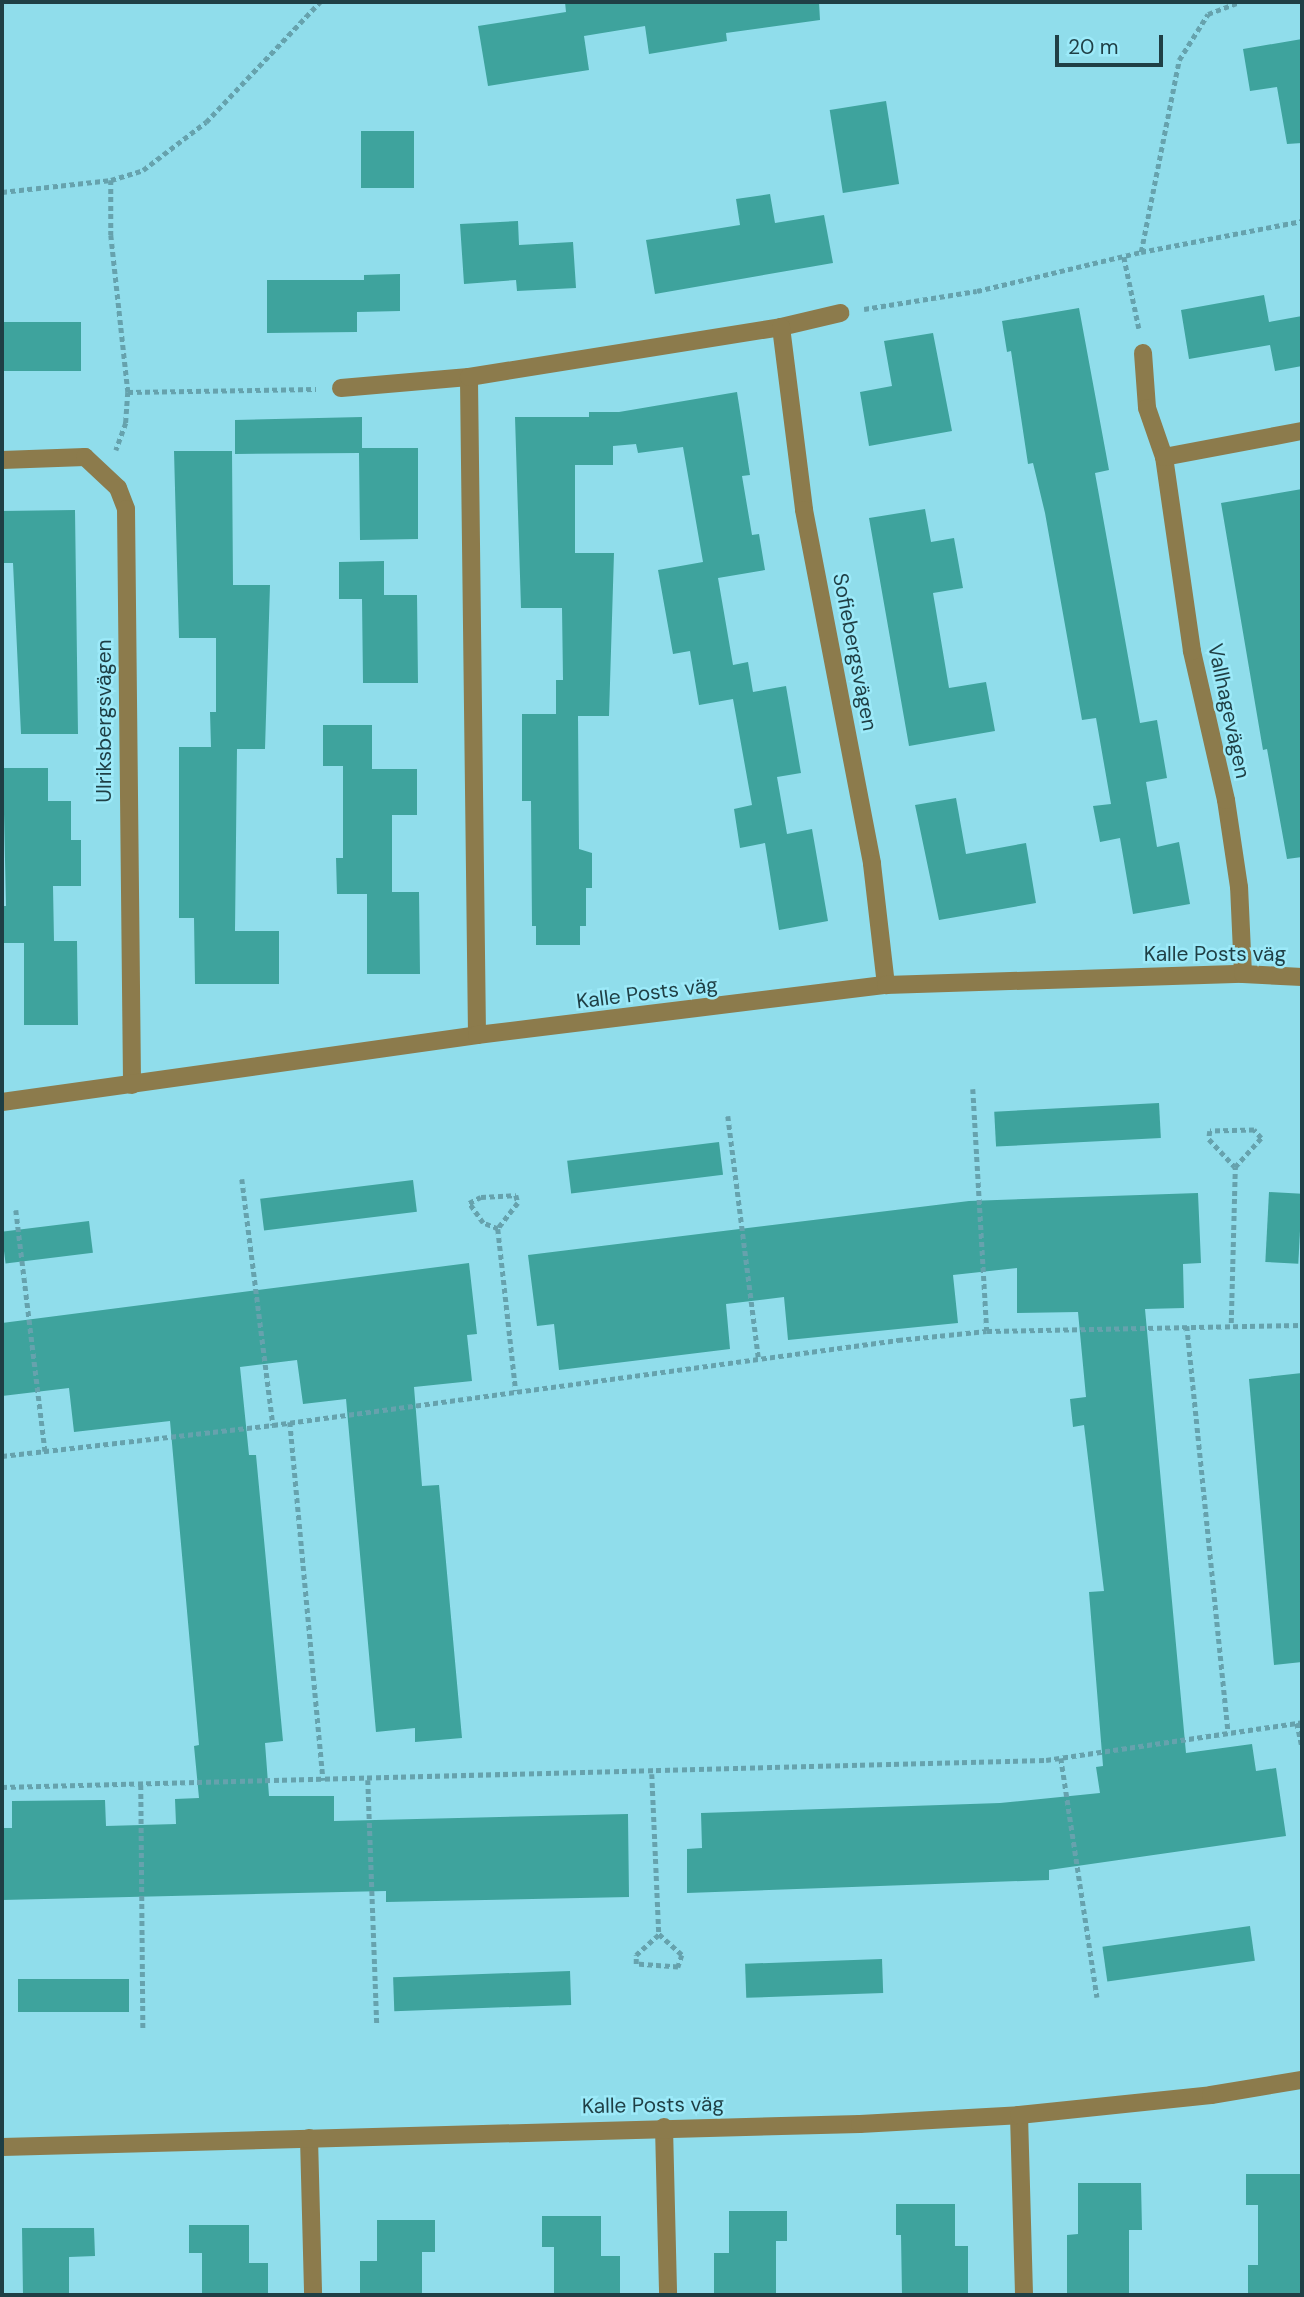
<!DOCTYPE html>
<meta charset="utf-8">
<style>
body{margin:0}
#map{position:relative;width:1304px;height:2297px;overflow:hidden;background:#90ddeb;font-family:"DM Sans",sans-serif}
div>[style]{position:absolute}
[style*='--x']{left:calc(var(--x)*1px);top:calc(var(--y)*1px);width:calc(var(--w)*1px);rotate:calc(var(--a)*1deg)}
.building>*{inset:0;background:#3ea39d;transform-origin:0 0}
.path>*{height:4.5px;margin-top:-2.25px;transform-origin:0;background:repeating-linear-gradient(90deg,#66a2ad 0 5px,transparent 0 8.5px)}
.minor>*{height:18px;margin:-9px;padding:0 9px;transform-origin:9px;border-radius:9px;background:#8c7b4c}
span{translate:-50% -50%;white-space:nowrap;text-align:center;line-height:1.15;-webkit-text-stroke:5px #9deaf9;paint-order:stroke}
.street-label{font-size:21px;color:#1f3f45}
.frame{position:absolute;inset:0;border:4px solid #1f3f45;pointer-events:none}
.scale{position:absolute;left:1055px;top:35px;width:108px;height:32px;box-sizing:border-box;border:4px solid #1f3f45;border-top:0;padding-left:9px;font-size:21px;line-height:24px;white-space:nowrap;color:#1f3f45;-webkit-text-stroke:5px #9deaf9;paint-order:stroke}
</style>
<div id="map">
<div class="building">
<div style="clip-path:polygon(565px 2px,819px 2px,820px 20px,726px 33px,727px 41px,649px 54px,645px 26px,584px 36px,589px 70px,488px 86px,478px 26px,566px 12px)"></div>
<div style="clip-path:polygon(1302px 39px,1302px 143px,1287px 144px,1277px 87px,1250px 91px,1243px 49px)"></div>
<div style="left:886px;top:101px;width:84px;height:57px;rotate:81deg"></div>
<div style="left:361px;top:131px;width:53px;height:57px"></div>
<div style="clip-path:polygon(770px 194px,775px 223px,824px 215px,833px 263px,655px 294px,646px 240px,740px 225px,736px 199px)"></div>
<div style="clip-path:polygon(518px 221px,519px 245px,573px 242px,576px 288px,517px 291px,516px 280px,464px 284px,460px 224px)"></div>
<div style="clip-path:polygon(400px 274px,400px 311px,357px 312px,357px 332px,267px 333px,267px 280px,364px 280px,364px 275px)"></div>
<div style="clip-path:polygon(1264px 295px,1269px 322px,1302px 316px,1302px 366px,1275px 371px,1270px 345px,1189px 359px,1181px 310px)"></div>
<div style="clip-path:polygon(1079px 308px,1109px 470px,1095px 473px,1140px 723px,1157px 720px,1167px 778px,1146px 782px,1157px 847px,1179px 842px,1190px 904px,1133px 914px,1120px 838px,1100px 842px,1093px 806px,1111px 804px,1096px 718px,1082px 720px,1045px 513px,1033px 463px,1028px 464px,1011px 351px,1007px 352px,1002px 321px)"></div>
<div style="left:2px;top:322px;width:79px;height:49px"></div>
<div style="clip-path:polygon(933px 333px,952px 431px,869px 446px,860px 392px,892px 386px,884px 341px)"></div>
<div style="clip-path:polygon(737px 392px,750px 475px,742px 476px,752px 535px,759px 534px,765px 570px,718px 578px,733px 665px,748px 662px,753px 692px,786px 686px,801px 773px,777px 777px,787px 834px,812px 829px,828px 921px,779px 930px,765px 843px,740px 848px,734px 809px,752px 805px,733px 699px,699px 705px,690px 651px,673px 654px,658px 570px,703px 562px,683px 447px,638px 453px,636px 444px,613px 446px,613px 465px,575px 465px,575px 553px,614px 553px,609px 716px,578px 716px,579px 849px,592px 853px,592px 888px,586px 888px,586px 926px,580px 926px,580px 945px,536px 945px,536px 926px,532px 926px,531px 801px,522px 801px,522px 714px,556px 714px,556px 680px,563px 680px,562px 608px,521px 608px,515px 417px,589px 417px,589px 412px,619px 412px)"></div>
<div style="clip-path:polygon(362px 417px,362px 448px,418px 448px,418px 539px,360px 540px,359px 453px,235px 454px,235px 420px)"></div>
<div style="clip-path:polygon(174px 451px,232px 451px,233px 585px,270px 585px,265px 749px,237px 749px,235px 931px,279px 931px,279px 984px,195px 984px,194px 918px,179px 918px,179px 747px,211px 747px,210px 712px,216px 712px,216px 638px,179px 638px)"></div>
<div style="clip-path:polygon(1302px 489px,1302px 857px,1287px 859px,1267px 749px,1263px 750px,1221px 503px)"></div>
<div style="clip-path:polygon(925px 509px,931px 542px,954px 538px,963px 588px,933px 593px,949px 688px,986px 682px,995px 731px,909px 746px,869px 518px)"></div>
<div style="clip-path:polygon(75px 510px,78px 734px,21px 734px,13px 563px,2px 563px,2px 511px)"></div>
<div style="clip-path:polygon(384px 561px,384px 595px,417px 595px,418px 683px,363px 683px,362px 599px,339px 599px,339px 562px)"></div>
<div style="clip-path:polygon(323px 725px,372px 725px,372px 769px,417px 769px,417px 815px,392px 815px,392px 892px,419px 892px,420px 974px,367px 974px,367px 894px,337px 894px,336px 858px,343px 858px,343px 766px,323px 766px)"></div>
<div style="clip-path:polygon(3px 768px,48px 768px,48px 801px,71px 801px,71px 840px,81px 840px,81px 886px,53px 886px,54px 941px,77px 941px,78px 1025px,24px 1025px,24px 943px,2px 943px,2px 906px,6px 906px)"></div>
<div style="clip-path:polygon(956px 798px,966px 854px,1026px 843px,1036px 903px,939px 920px,915px 805px)"></div>
<div style="left:1159px;top:1103px;width:35px;height:165px;rotate:87deg"></div>
<div style="left:719px;top:1142px;width:33px;height:153px;rotate:83deg"></div>
<div style="left:413px;top:1180px;width:32px;height:154px;rotate:83deg"></div>
<div style="left:1269px;top:1192px;width:33px;height:70px;rotate:3deg"></div>
<div style="clip-path:polygon(1198px 1193px,1201px 1263px,1183px 1264px,1184px 1308px,1145px 1309px,1186px 1753px,1252px 1744px,1256px 1771px,1276px 1768px,1286px 1836px,1049px 1870px,1049px 1880px,687px 1893px,687px 1849px,702px 1848px,701px 1813px,1000px 1803px,1100px 1793px,1096px 1767px,1103px 1766px,1089px 1592px,1104px 1591px,1084px 1425px,1073px 1427px,1070px 1399px,1086px 1397px,1078px 1312px,1017px 1313px,1017px 1268px,953px 1275px,958px 1323px,788px 1340px,784px 1297px,726px 1304px,730px 1349px,559px 1370px,554px 1324px,537px 1326px,528px 1255px,969px 1201px)"></div>
<div style="left:89px;top:1221px;width:32px;height:88px;rotate:83deg"></div>
<div style="clip-path:polygon(469px 1263px,477px 1334px,467px 1335px,472px 1381px,414px 1387px,422px 1486px,439px 1485px,462px 1738px,415px 1742px,415px 1728px,376px 1732px,346px 1399px,303px 1404px,297px 1360px,240px 1367px,249px 1455px,256px 1455px,283px 1741px,265px 1743px,269px 1796px,334px 1796px,334px 1821px,628px 1814px,629px 1897px,386px 1902px,386px 1891px,2px 1900px,2px 1828px,12px 1828px,12px 1801px,105px 1800px,106px 1826px,176px 1824px,175px 1799px,199px 1798px,194px 1746px,199px 1745px,170px 1421px,74px 1432px,69px 1388px,2px 1396px,2px 1323px)"></div>
<div style="clip-path:polygon(1302px 1373px,1302px 1662px,1274px 1665px,1249px 1379px)"></div>
<div style="left:1250px;top:1926px;width:35px;height:149px;rotate:82deg"></div>
<div style="left:882px;top:1959px;width:34px;height:137px;rotate:88deg"></div>
<div style="left:570px;top:1971px;width:34px;height:177px;rotate:88deg"></div>
<div style="left:129px;top:1979px;width:33px;height:111px;rotate:90deg"></div>
<div style="clip-path:polygon(1246px 2174px,1302px 2174px,1302px 2294px,1248px 2295px,1248px 2265px,1258px 2265px,1258px 2205px,1246px 2205px)"></div>
<div style="clip-path:polygon(1078px 2183px,1141px 2183px,1142px 2230px,1129px 2230px,1129px 2295px,1067px 2295px,1067px 2235px,1078px 2234px)"></div>
<div style="clip-path:polygon(896px 2204px,955px 2204px,955px 2246px,968px 2246px,968px 2295px,902px 2295px,901px 2235px,896px 2235px)"></div>
<div style="clip-path:polygon(729px 2211px,787px 2211px,787px 2241px,776px 2241px,776px 2295px,714px 2295px,714px 2253px,729px 2253px)"></div>
<div style="clip-path:polygon(542px 2216px,601px 2216px,601px 2256px,620px 2256px,620px 2295px,554px 2295px,554px 2247px,542px 2247px)"></div>
<div style="clip-path:polygon(377px 2220px,435px 2220px,435px 2252px,422px 2252px,422px 2295px,360px 2295px,360px 2261px,377px 2261px)"></div>
<div style="clip-path:polygon(189px 2225px,249px 2225px,249px 2263px,268px 2263px,268px 2295px,202px 2295px,202px 2253px,189px 2253px)"></div>
<div style="clip-path:polygon(22px 2228px,94px 2228px,95px 2256px,69px 2257px,69px 2295px,23px 2295px)"></div>
</div>
<div class="path">
<div style="--x:111;--y:180;--w:55;--a:90"></div>
<div style="--x:111;--y:235;--w:158;--a:83.8"></div>
<div style="--x:128;--y:392;--w:31;--a:94"></div>
<div style="--x:126;--y:423;--w:29;--a:110"></div>
<div style="--x:2;--y:192;--w:110;--a:-6.3"></div>
<div style="--x:111;--y:180;--w:34;--a:-17"></div>
<div style="--x:143;--y:170;--w:79;--a:-37.3"></div>
<div style="--x:206;--y:122;--w:166;--a:-46.5"></div>
<div style="--x:1141;--y:252;--w:196;--a:-78.8"></div>
<div style="--x:1179;--y:60;--w:54;--a:-57.8"></div>
<div style="--x:1208;--y:14;--w:34;--a:-21"></div>
<div style="--x:1124;--y:257;--w:73;--a:78.1"></div>
<div style="--x:864;--y:309;--w:114;--a:-9.1"></div>
<div style="--x:977;--y:291;--w:169;--a:-13.4"></div>
<div style="--x:1141;--y:252;--w:164;--a:-10.9"></div>
<div style="--x:128;--y:392;--w:188;--a:-0.9"></div>
<div style="--x:973;--y:1089;--w:242;--a:86.7"></div>
<div style="--x:728;--y:1116;--w:246;--a:82.8"></div>
<div style="--x:242;--y:1179;--w:248;--a:82.8"></div>
<div style="--x:16;--y:1210;--w:243;--a:83.1"></div>
<div style="--x:498;--y:1229;--w:16;--a:-158"></div>
<div style="--x:483;--y:1223;--w:24;--a:-125"></div>
<div style="--x:469;--y:1203;--w:13;--a:-27"></div>
<div style="--x:481;--y:1197;--w:35;--a:-3"></div>
<div style="--x:516;--y:1195;--w:8;--a:76"></div>
<div style="--x:518;--y:1203;--w:33;--a:128"></div>
<div style="--x:498;--y:1229;--w:163;--a:83.7"></div>
<div style="--x:1231;--y:1323;--w:156;--a:-88.5"></div>
<div style="--x:1235;--y:1167;--w:39;--a:-48"></div>
<div style="--x:1261;--y:1138;--w:11;--a:-131"></div>
<div style="--x:1254;--y:1130;--w:44;--a:178.7"></div>
<div style="--x:1210;--y:1131;--w:8;--a:97"></div>
<div style="--x:1209;--y:1139;--w:38;--a:47"></div>
<div style="--x:1187;--y:1326;--w:408;--a:84.2"></div>
<div style="--x:290;--y:1422;--w:360;--a:84.7"></div>
<div style="--x:2;--y:1456;--w:273;--a:-6.5"></div>
<div style="--x:273;--y:1425;--w:631;--a:-7.74"></div>
<div style="--x:898;--y:1340;--w:89;--a:-5.8"></div>
<div style="--x:987;--y:1331;--w:315;--a:-1.1"></div>
<div style="--x:1297;--y:1723;--w:25;--a:78"></div>
<div style="--x:1061;--y:1758;--w:242;--a:81.4"></div>
<div style="--x:652;--y:1774;--w:160;--a:87.5"></div>
<div style="--x:368;--y:1780;--w:245;--a:87.9"></div>
<div style="--x:141;--y:1785;--w:243;--a:89.5"></div>
<div style="--x:2;--y:1787;--w:1044;--a:-1.48"></div>
<div style="--x:1046;--y:1760;--w:259;--a:-8.4"></div>
<div style="--x:659;--y:1934;--w:31;--a:42"></div>
<div style="--x:682;--y:1955;--w:13;--a:108"></div>
<div style="--x:678;--y:1967;--w:42;--a:-175.9"></div>
<div style="--x:636;--y:1964;--w:9;--a:-90"></div>
<div style="--x:636;--y:1955;--w:31;--a:-42"></div>
</div>
<div class="minor">
<div style="--x:781;--y:327;--w:61;--a:-13.3"></div>
<div style="--x:1143;--y:353;--w:55;--a:85.8"></div>
<div style="--x:1147;--y:408;--w:52;--a:70.9"></div>
<div style="--x:341;--y:388;--w:128;--a:-4.9"></div>
<div style="--x:2;--y:460;--w:83;--a:-2.1"></div>
<div style="--x:85;--y:457;--w:45;--a:43.2"></div>
<div style="--x:118;--y:488;--w:22;--a:69"></div>
<div style="--x:126;--y:509;--w:576;--a:89.4"></div>
<div style="--x:1243;--y:974;--w:87;--a:-92.6"></div>
<div style="--x:1239;--y:887;--w:88;--a:-98.5"></div>
<div style="--x:1226;--y:800;--w:153;--a:-102.9"></div>
<div style="--x:1192;--y:651;--w:196;--a:-98.2"></div>
<div style="--x:1164;--y:457;--w:140;--a:-10.7"></div>
<div style="--x:477;--y:1035;--w:658;--a:-90.7"></div>
<div style="--x:469;--y:377;--w:316;--a:-9.1"></div>
<div style="--x:781;--y:327;--w:184;--a:82.8"></div>
<div style="--x:804;--y:510;--w:360;--a:79.1"></div>
<div style="--x:872;--y:864;--w:122;--a:83.4"></div>
<div style="--x:2;--y:1102;--w:480;--a:-8"></div>
<div style="--x:477;--y:1035;--w:412;--a:-7"></div>
<div style="--x:886;--y:985;--w:357;--a:-1.8"></div>
<div style="--x:1243;--y:974;--w:59;--a:2.9"></div>
<div style="--x:1019;--y:2115;--w:180;--a:88.4"></div>
<div style="--x:664;--y:2127;--w:168;--a:88.6"></div>
<div style="--x:309;--y:2138;--w:157;--a:88.5"></div>
<div style="--x:2;--y:2147;--w:858;--a:-1.54"></div>
<div style="--x:860;--y:2124;--w:159;--a:-3.2"></div>
<div style="--x:1019;--y:2115;--w:193;--a:-5.9"></div>
<div style="--x:1211;--y:2095;--w:92;--a:-9.4"></div>
</div>
<div class="street-label">
<span style="left:855px;top:652px;rotate:79deg">Sofiebergsvägen</span>
<span style="left:1229px;top:711px;rotate:78deg">Vallhagevägen</span>
<span style="left:104px;top:721px;rotate:-90deg">Ulriksbergsvägen</span>
<span style="left:1215px;top:954px">Kalle Posts väg</span>
<span style="left:647px;top:993px;rotate:-7deg">Kalle Posts väg</span>
<span style="left:653px;top:2105px;rotate:-1deg">Kalle Posts väg</span>
</div>
<div class="frame"></div>
<div class="scale">20 m</div>
</div>
